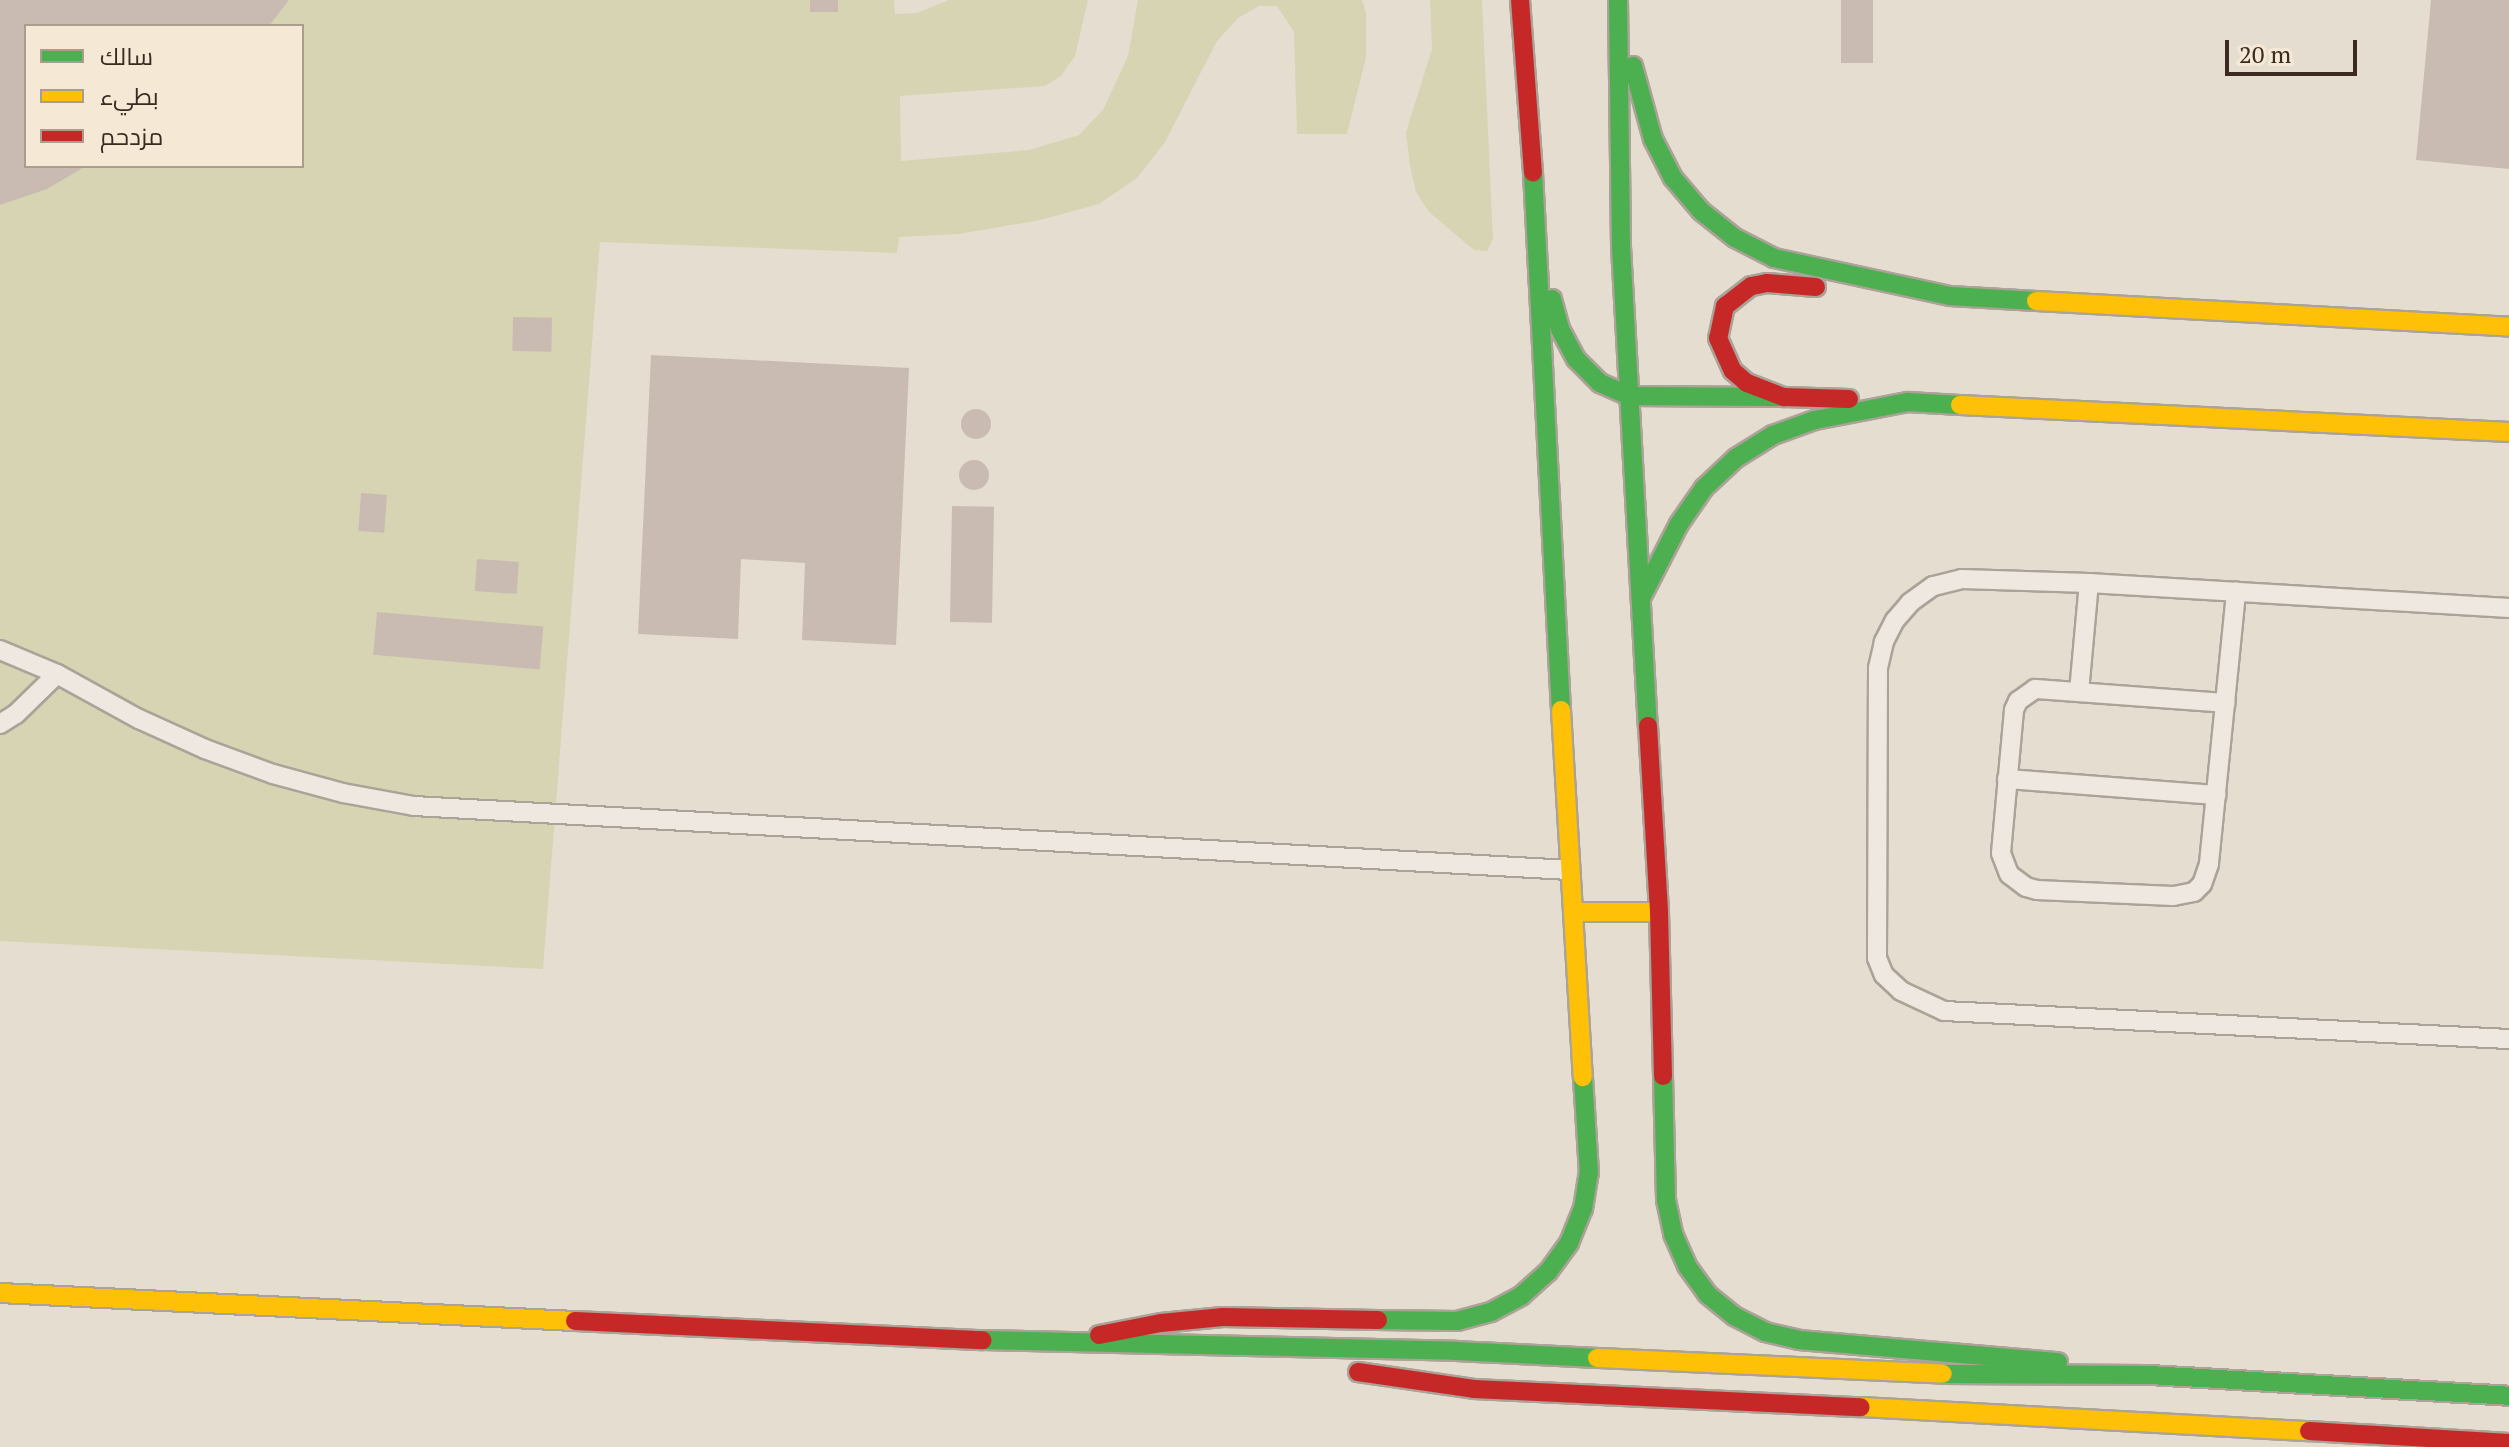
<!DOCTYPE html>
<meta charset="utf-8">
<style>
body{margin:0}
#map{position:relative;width:2509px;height:1447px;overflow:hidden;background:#e5ddd0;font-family:"PT Serif",Cairo,serif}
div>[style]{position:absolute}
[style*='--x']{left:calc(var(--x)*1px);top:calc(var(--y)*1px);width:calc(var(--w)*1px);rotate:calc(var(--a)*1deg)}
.green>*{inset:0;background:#d7d4b3}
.building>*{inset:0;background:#c9bbb1;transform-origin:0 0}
.round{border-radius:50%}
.roads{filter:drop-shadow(2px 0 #aba298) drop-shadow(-2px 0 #aba298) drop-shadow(0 2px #aba298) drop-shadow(0 -2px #aba298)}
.lane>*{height:18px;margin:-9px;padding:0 9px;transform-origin:9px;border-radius:9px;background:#eee8e1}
.fast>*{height:18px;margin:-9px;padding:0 9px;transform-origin:9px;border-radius:9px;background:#4caf50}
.slow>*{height:18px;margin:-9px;padding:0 9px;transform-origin:9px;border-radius:9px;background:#ffc107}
.jam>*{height:18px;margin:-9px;padding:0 9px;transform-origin:9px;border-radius:9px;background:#c62828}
span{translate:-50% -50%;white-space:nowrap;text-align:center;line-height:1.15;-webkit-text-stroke:8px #f5e9d6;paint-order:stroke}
.legend{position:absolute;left:24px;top:24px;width:280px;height:144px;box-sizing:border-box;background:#f5e9d6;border:2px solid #aa9d8d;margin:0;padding:10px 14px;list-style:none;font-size:24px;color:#3a2a20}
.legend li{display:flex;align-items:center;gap:16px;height:40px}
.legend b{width:40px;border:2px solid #aa9d8d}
.scale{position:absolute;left:2225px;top:40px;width:132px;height:36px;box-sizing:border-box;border:4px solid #3a2a20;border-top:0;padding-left:10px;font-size:24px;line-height:28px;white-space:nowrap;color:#3a2a20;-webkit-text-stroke:6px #f5e9d6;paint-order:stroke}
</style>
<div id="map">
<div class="green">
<div style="clip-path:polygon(evenodd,0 0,894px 0,895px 14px,917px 13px,949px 0,1088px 0,1075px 56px,1061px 76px,1045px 86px,900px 96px,901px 161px,1029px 150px,1079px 135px,1103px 110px,1128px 56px,1138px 0,1362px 0,1366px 13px,1366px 57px,1347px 134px,1297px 134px,1294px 32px,1277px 6px,1259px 6px,1238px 18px,1217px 41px,1165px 142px,1137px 178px,1099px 204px,1040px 220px,959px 234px,899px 237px,897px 253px,600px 242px,543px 969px,0 941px,0 0,26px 26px,302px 26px,302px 166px,26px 166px,26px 26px)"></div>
<div style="clip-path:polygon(1430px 0,1482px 0,1493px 239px,1487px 251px,1474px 250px,1429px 212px,1416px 192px,1410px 166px,1406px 132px,1432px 49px)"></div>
</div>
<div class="building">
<div style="clip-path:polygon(0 0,289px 0,269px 26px,26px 26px,26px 166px,86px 166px,47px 189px,0 205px)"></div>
<div style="left:810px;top:0;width:28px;height:12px"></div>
<div style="left:1841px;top:0;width:32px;height:63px"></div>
<div style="clip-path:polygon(2431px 0,2509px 0,2509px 169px,2416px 160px)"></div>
<div style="left:513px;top:317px;width:39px;height:34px;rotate:1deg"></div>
<div style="clip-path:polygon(651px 355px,909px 368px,896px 645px,802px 640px,805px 563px,741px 559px,738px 639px,638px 634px)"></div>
<div class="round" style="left:961px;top:409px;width:30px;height:30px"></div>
<div class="round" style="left:959px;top:460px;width:30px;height:30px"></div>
<div style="left:361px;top:493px;width:26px;height:38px;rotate:4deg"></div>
<div style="left:952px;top:506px;width:42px;height:116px;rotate:1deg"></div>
<div style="left:477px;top:559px;width:42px;height:32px;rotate:4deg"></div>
<div style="left:377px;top:612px;width:167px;height:43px;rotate:5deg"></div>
</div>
<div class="roads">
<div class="lane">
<div style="--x:2509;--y:608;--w:421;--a:-176.6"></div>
<div style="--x:2089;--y:583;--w:127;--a:-178.2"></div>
<div style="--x:1962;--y:579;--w:30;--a:166"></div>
<div style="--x:1933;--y:586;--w:29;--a:144"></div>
<div style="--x:1910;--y:603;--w:23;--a:131"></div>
<div style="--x:1895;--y:620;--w:25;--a:117"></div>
<div style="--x:1884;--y:642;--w:27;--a:103"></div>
<div style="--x:1878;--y:668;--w:290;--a:90.2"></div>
<div style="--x:1877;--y:958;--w:18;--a:68"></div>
<div style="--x:1884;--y:975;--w:23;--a:43"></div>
<div style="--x:1901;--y:991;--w:47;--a:24.9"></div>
<div style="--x:1944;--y:1011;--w:566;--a:2.84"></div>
<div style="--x:0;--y:650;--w:62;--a:22.8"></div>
<div style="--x:57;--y:674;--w:94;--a:28.8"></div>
<div style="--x:139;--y:719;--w:72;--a:24.4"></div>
<div style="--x:205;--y:749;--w:72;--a:20.2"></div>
<div style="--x:273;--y:774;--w:73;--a:15.2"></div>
<div style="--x:343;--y:793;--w:72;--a:10.4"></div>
<div style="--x:414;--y:806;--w:1158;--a:3.17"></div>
<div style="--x:2035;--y:689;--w:191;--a:4.2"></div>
<div style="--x:2225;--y:703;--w:162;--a:95.7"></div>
<div style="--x:2209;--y:864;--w:21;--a:109"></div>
<div style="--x:2202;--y:884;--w:11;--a:135"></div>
<div style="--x:2194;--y:892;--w:21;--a:169"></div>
<div style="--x:2173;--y:896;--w:136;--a:-177.5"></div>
<div style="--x:2037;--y:890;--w:11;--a:-165"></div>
<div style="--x:2026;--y:887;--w:21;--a:-143"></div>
<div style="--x:2009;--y:874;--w:22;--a:-111"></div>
<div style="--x:2001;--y:853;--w:144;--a:-84.8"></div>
<div style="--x:2014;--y:710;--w:10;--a:-66"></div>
<div style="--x:2018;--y:701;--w:21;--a:-35"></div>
<div style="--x:2079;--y:692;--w:109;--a:-84.8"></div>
<div style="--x:2225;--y:703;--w:112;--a:-84.3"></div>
<div style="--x:0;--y:724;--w:19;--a:-32"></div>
<div style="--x:16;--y:714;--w:57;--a:-44.3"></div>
<div style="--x:2007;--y:779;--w:210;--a:4.4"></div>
</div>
<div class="fast">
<div style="--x:1618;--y:0;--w:247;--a:89.3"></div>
<div style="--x:1621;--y:247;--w:480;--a:86.8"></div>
<div style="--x:1633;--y:66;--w:76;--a:74.7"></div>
<div style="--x:1653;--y:139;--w:44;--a:62.9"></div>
<div style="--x:1673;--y:178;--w:43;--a:49.7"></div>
<div style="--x:1701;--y:211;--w:43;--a:38.5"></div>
<div style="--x:1735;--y:238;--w:44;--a:27.1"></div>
<div style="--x:1774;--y:258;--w:180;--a:12.2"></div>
<div style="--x:1950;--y:296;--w:86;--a:3.3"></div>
<div style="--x:1533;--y:173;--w:538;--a:87.02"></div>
<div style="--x:1552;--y:299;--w:31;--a:75"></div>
<div style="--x:1560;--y:329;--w:34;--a:62"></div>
<div style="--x:1576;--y:359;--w:34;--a:45"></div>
<div style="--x:1600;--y:383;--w:32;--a:24"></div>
<div style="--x:1629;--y:396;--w:148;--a:0.4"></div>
<div style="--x:1641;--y:598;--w:83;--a:-62.8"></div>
<div style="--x:1679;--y:524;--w:44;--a:-55.2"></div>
<div style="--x:1704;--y:488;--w:44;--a:-43.2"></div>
<div style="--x:1736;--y:458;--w:44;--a:-31.9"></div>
<div style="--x:1773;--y:435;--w:45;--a:-19.7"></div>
<div style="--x:1815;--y:420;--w:95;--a:-11"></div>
<div style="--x:1908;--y:402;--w:52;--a:3.3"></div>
<div style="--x:1663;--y:1076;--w:124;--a:88.6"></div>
<div style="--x:1666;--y:1200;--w:35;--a:78"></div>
<div style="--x:1673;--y:1234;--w:35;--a:66"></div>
<div style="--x:1687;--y:1266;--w:34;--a:54"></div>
<div style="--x:1707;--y:1294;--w:35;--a:39"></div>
<div style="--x:1734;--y:1316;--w:35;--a:27"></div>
<div style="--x:1765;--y:1332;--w:35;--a:13"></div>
<div style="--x:1799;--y:1340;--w:260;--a:4.9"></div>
<div style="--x:1378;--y:1320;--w:79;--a:0.7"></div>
<div style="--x:1457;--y:1321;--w:35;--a:-15"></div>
<div style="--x:1491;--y:1312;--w:34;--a:-28"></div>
<div style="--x:1521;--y:1296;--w:36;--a:-42"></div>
<div style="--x:1548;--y:1272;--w:36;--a:-54"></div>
<div style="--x:1569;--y:1243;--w:37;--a:-68"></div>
<div style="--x:1583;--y:1209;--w:36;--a:-81"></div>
<div style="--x:1589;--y:1173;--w:96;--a:-93.6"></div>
<div style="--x:983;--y:1340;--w:473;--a:1.3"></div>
<div style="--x:1456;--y:1351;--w:141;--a:2.8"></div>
<div style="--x:1943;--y:1374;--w:206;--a:0.3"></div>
<div style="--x:2149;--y:1375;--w:361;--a:3.3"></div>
</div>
<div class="slow">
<div style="--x:2036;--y:301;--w:474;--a:3.1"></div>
<div style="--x:1960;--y:405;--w:550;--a:2.82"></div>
<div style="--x:1561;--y:710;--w:368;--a:86.6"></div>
<div style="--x:1573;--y:912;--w:86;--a:0"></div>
<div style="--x:0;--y:1293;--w:576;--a:2.79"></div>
<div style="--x:1597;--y:1358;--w:346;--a:2.6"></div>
<div style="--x:1861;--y:1407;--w:449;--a:3.1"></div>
</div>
<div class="jam">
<div style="--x:1520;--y:0;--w:173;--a:85.7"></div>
<div style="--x:1816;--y:287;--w:49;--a:-175.3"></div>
<div style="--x:1767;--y:283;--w:16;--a:169"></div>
<div style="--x:1751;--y:286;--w:33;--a:142"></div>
<div style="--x:1725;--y:306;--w:33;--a:102"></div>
<div style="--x:1718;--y:338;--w:36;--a:66"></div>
<div style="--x:1733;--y:371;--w:18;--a:41"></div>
<div style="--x:1747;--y:383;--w:40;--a:21"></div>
<div style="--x:1784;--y:397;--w:65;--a:1.8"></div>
<div style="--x:1648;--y:726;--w:186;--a:86.6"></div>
<div style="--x:1659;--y:912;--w:164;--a:88.6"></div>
<div style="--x:575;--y:1321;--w:408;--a:2.7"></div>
<div style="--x:1099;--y:1335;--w:63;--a:-11"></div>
<div style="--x:1161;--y:1323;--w:62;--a:-5.5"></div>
<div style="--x:1223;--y:1317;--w:155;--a:1.1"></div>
<div style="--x:1358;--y:1372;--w:117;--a:8.3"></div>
<div style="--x:1474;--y:1389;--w:387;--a:2.7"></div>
<div style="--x:2309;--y:1431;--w:200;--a:3.4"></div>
</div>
</div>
<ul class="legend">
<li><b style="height:10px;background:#4caf50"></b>سالك</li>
<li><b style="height:10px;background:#ffc107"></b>بطيء</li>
<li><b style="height:10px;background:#c62828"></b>مزدحم</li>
</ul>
<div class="scale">20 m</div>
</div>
